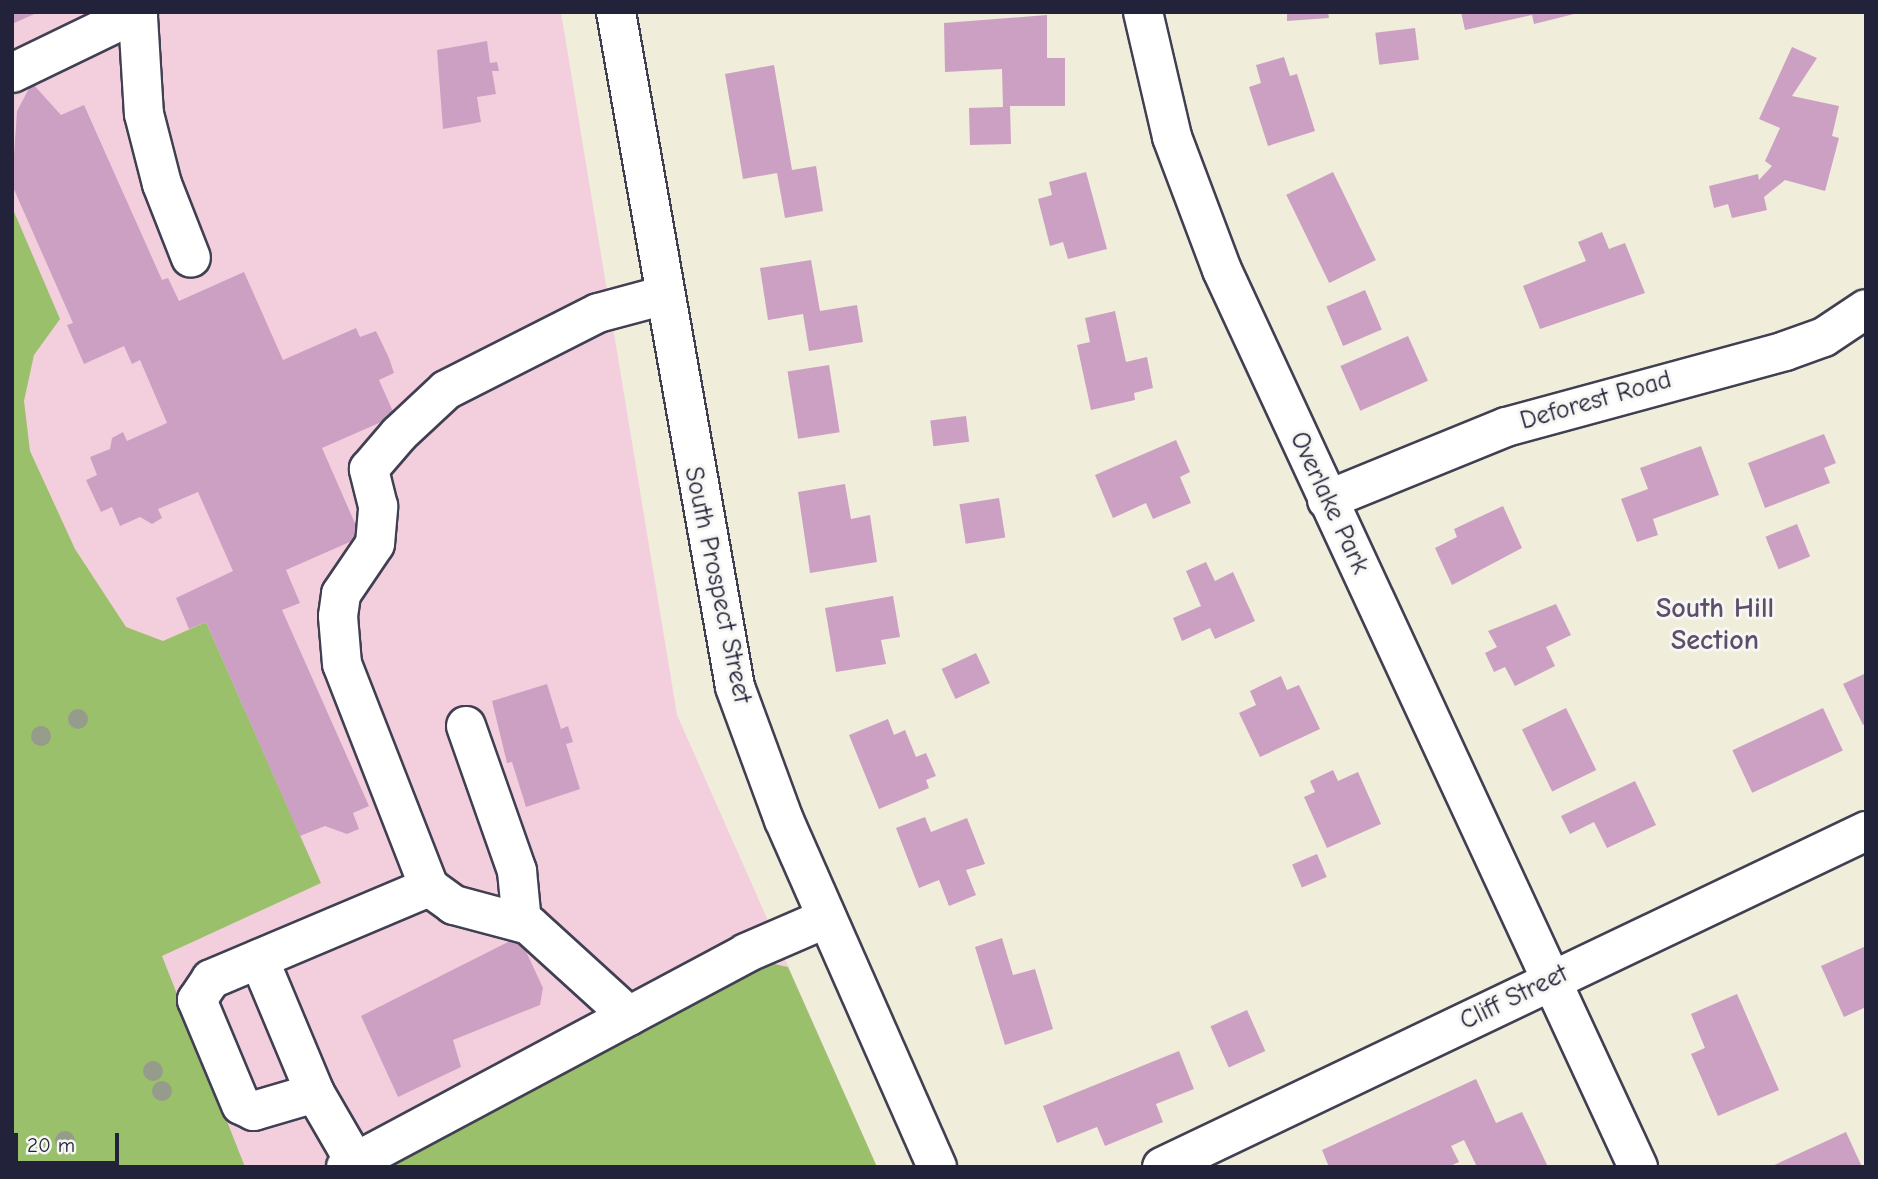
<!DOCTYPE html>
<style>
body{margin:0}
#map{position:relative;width:1878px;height:1179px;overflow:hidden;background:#f0eddb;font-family:"Comic Neue",sans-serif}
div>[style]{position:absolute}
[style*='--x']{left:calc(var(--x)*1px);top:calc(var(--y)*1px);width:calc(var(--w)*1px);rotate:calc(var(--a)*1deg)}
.built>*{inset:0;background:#f3cfde}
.green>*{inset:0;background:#9ac06b}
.building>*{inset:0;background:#cca0c3;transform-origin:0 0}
.roads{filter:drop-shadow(2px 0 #414053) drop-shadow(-2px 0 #414053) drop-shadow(0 2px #414053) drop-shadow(0 -2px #414053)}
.minor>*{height:38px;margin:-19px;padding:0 19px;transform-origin:19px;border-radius:19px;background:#fff}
.trees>*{width:20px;height:20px;margin:-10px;border-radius:50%;background:#969c8c}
span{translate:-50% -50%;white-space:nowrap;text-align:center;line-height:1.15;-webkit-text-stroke:6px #f6f6f2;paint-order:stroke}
.street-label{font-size:26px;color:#22223b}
.neighbourhood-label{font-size:28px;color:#5e4e6b;font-weight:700}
.frame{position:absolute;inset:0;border:14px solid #22223b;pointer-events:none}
.scale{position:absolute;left:14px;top:1133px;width:105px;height:32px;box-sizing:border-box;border:4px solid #22223b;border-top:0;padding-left:9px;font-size:21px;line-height:24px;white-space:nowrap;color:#22223b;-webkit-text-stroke:5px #f6f6f2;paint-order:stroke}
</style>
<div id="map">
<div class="built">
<div style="clip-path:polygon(12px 12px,561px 12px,677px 715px,877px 1167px,12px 1167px)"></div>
</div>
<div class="green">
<div style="clip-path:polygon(12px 207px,60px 319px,34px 355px,24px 401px,30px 451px,75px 549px,126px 627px,163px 641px,206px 622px,321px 883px,162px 956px,245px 1167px,12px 1167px)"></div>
<div style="clip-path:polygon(752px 959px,788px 967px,877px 1167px,384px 1167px)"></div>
</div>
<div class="building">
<div style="clip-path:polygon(12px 12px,39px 12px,12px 24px)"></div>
<div style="clip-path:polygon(1287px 12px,1328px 12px,1329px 18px,1287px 21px)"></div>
<div style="clip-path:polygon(1461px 12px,1578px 12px,1578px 13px,1534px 24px,1532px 15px,1465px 30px)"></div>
<div style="clip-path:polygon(1047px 15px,1047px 58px,1065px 58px,1065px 106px,1010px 106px,1011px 144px,970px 145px,969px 108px,1003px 107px,1002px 69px,945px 72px,944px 23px)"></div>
<div style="left:1415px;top:28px;width:32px;height:40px;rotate:83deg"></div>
<div style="clip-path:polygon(487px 41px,490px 63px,497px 62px,499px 71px,492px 71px,496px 94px,477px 97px,481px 122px,443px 129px,437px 50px)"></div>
<div style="clip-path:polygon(1792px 47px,1817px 58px,1792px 96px,1839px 106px,1832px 136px,1839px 138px,1825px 191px,1785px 180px,1764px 197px,1767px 210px,1732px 218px,1728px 204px,1714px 208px,1709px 186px,1758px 174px,1759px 180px,1772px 166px,1765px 161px,1780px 128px,1759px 119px)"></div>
<div style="clip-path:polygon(1284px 57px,1290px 76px,1297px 74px,1315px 131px,1268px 146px,1249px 87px,1261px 83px,1256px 65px)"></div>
<div style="clip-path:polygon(774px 65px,792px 170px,816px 166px,823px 211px,785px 218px,777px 173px,743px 179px,725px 74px)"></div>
<div style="clip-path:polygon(32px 83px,61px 115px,84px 105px,162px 280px,168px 278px,179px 301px,244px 272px,283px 360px,356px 328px,360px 337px,376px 331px,389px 358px,394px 373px,379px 380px,395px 416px,322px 448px,361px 537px,286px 570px,300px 603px,282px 610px,369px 806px,353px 813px,359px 829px,347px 834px,325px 826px,300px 836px,206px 622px,189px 629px,176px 598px,233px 571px,198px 492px,158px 509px,162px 518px,152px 524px,140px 517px,120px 526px,112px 507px,101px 512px,86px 480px,97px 475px,90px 457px,110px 449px,112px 438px,123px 432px,127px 441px,167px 423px,140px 360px,132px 364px,124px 346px,84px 364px,67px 325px,73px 323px,12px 185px,17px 111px)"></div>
<div style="clip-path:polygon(1086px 172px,1107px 249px,1068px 259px,1063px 242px,1050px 246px,1038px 199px,1052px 195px,1049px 182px)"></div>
<div style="left:1333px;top:172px;width:98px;height:52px;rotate:64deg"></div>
<div style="clip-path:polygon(1602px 232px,1609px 249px,1625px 243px,1645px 293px,1540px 329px,1523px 286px,1586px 261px,1578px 242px)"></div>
<div style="clip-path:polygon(811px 260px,820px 311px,857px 305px,863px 342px,809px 351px,803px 314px,768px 320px,760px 268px)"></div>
<div style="left:1365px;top:290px;width:43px;height:42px;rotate:67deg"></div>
<div style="clip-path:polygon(1115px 311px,1126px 362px,1147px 357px,1153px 388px,1134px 393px,1135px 400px,1091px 410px,1077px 345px,1090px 342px,1085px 318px)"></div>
<div style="left:1408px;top:336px;width:49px;height:74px;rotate:66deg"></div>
<div style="left:829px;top:365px;width:68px;height:42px;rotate:81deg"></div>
<div style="left:966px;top:416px;width:26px;height:36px;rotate:83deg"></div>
<div style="clip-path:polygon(1824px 434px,1836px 463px,1824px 468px,1830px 483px,1765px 508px,1748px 463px)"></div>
<div style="clip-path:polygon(1176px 440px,1190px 472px,1180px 477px,1191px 503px,1153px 519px,1146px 503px,1113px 518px,1095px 475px)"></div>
<div style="clip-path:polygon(1701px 446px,1719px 495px,1653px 519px,1658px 535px,1637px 542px,1621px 499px,1648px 489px,1640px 468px)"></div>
<div style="clip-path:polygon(845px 484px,851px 519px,870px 515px,877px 562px,810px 573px,798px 492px)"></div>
<div style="left:999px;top:498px;width:40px;height:40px;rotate:81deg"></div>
<div style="clip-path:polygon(1503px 506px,1522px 548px,1452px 585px,1435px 548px,1457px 537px,1454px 529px)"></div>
<div style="left:1797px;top:524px;width:35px;height:34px;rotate:68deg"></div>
<div style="clip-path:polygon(1206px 562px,1215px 581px,1233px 572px,1255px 621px,1215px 639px,1210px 628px,1182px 641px,1173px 618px,1201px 606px,1186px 571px)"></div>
<div style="clip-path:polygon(893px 596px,900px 637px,881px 640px,886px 664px,836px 672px,825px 608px)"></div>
<div style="clip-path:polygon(1556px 604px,1571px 635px,1546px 647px,1555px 666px,1515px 686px,1505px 667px,1494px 672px,1485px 653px,1497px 647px,1488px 631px)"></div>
<div style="left:976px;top:653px;width:33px;height:38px;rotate:65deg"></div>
<div style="clip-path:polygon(1866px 673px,1866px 723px,1863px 725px,1843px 684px)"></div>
<div style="clip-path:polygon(1281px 676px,1287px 690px,1299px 685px,1320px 729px,1260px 757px,1239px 713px,1256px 705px,1250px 691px)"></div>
<div style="clip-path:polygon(547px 684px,561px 729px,568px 726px,573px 742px,566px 744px,580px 789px,526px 807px,512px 762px,507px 763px,492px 701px)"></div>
<div style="left:1566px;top:708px;width:69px;height:49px;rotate:64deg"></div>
<div style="left:1823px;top:708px;width:47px;height:100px;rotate:65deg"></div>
<div style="clip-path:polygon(888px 719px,894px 735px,905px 730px,916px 757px,926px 753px,936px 776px,926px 780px,929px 788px,879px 809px,849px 735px)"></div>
<div style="clip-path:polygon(1333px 770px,1338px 781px,1358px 772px,1381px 824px,1327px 848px,1304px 797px,1315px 792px,1310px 781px)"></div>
<div style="clip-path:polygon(1635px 781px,1656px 825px,1607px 848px,1594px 822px,1570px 834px,1561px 816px)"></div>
<div style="clip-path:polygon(925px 817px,931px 832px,967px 818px,985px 864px,966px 870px,976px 895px,949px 906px,939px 880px,919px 888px,896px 828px)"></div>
<div style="left:1317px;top:854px;width:25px;height:27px;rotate:67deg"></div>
<div style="clip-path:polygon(1002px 938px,1013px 975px,1035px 969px,1053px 1029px,1005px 1045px,975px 947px)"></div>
<div style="clip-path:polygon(514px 939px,524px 947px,543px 988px,540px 1005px,453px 1040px,461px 1067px,398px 1097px,361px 1016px)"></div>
<div style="clip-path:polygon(1866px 946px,1866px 1007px,1844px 1017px,1821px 966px)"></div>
<div style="clip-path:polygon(1737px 994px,1779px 1090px,1718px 1116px,1691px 1054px,1705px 1048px,1691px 1014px)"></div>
<div style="left:1247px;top:1010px;width:45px;height:40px;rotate:66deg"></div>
<div style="clip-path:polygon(1179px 1051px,1194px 1089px,1156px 1104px,1163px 1122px,1105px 1146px,1097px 1127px,1057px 1143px,1043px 1106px)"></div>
<div style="clip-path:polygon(1476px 1079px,1496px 1123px,1522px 1112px,1548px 1167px,1477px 1167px,1464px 1140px,1451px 1146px,1459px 1162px,1448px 1167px,1329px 1167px,1322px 1150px)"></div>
<div style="clip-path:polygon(1846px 1132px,1862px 1167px,1770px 1167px)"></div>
</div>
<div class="roads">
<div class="minor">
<div style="--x:616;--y:12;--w:685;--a:80"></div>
<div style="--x:735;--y:687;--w:142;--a:69.8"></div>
<div style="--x:784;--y:820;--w:379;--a:66.2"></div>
<div style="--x:1143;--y:12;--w:128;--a:76.9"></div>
<div style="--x:1172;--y:137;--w:142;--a:69.4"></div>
<div style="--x:1222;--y:270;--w:989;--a:65.12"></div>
<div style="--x:138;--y:17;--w:97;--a:86.5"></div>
<div style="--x:144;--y:114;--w:72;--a:75.6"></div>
<div style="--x:162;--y:184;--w:79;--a:68.6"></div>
<div style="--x:12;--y:73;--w:140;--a:-25.8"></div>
<div style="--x:1327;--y:500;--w:193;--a:-22.2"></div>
<div style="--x:1506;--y:427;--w:289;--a:-15.2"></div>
<div style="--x:1785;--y:351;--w:41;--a:-19.7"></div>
<div style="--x:1824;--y:337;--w:50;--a:-33.7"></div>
<div style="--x:466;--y:726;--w:154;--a:70.6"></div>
<div style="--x:517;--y:871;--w:52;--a:84.5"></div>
<div style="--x:259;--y:959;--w:145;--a:67.3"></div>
<div style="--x:629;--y:1016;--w:135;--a:-137.7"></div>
<div style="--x:529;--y:925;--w:78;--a:-165.1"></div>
<div style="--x:454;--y:905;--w:31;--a:-144"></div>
<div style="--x:429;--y:887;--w:239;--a:-111.3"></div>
<div style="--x:342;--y:664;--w:48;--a:-94.8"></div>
<div style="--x:338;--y:616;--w:22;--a:-82"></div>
<div style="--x:341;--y:594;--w:60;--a:-55.8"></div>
<div style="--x:375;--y:544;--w:38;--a:-85"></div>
<div style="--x:378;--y:506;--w:38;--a:-104"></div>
<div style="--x:369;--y:469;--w:46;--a:-49.4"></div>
<div style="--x:399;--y:434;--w:64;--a:-43.1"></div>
<div style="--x:446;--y:390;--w:170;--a:-26.9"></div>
<div style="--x:598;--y:313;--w:69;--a:-15"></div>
<div style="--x:355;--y:1162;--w:80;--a:-120.1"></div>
<div style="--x:315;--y:1093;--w:64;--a:163.6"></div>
<div style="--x:254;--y:1111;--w:14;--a:-155"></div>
<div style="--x:241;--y:1105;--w:114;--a:-112.7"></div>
<div style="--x:197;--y:1000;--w:25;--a:-56"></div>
<div style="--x:211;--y:979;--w:237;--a:-22.9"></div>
<div style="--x:346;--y:1167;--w:454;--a:-28.1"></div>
<div style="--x:746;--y:953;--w:88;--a:-23.4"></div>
<div style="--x:1162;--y:1167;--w:780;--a:-25.51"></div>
</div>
</div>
<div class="trees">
<div style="left:78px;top:719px"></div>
<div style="left:41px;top:736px"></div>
<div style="left:153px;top:1071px"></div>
<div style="left:162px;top:1091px"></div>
<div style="left:65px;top:1141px"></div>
</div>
<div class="street-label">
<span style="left:1596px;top:401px;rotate:-16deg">Deforest Road</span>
<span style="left:1329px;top:503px;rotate:65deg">Overlake Park</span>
<span style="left:717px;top:585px;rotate:78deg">South Prospect Street</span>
<span style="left:1514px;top:998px;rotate:-26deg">Cliff Street</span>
</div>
<div class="neighbourhood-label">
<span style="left:1715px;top:624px">South Hill<br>Section</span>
</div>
<div class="frame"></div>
<div class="scale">20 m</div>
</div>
